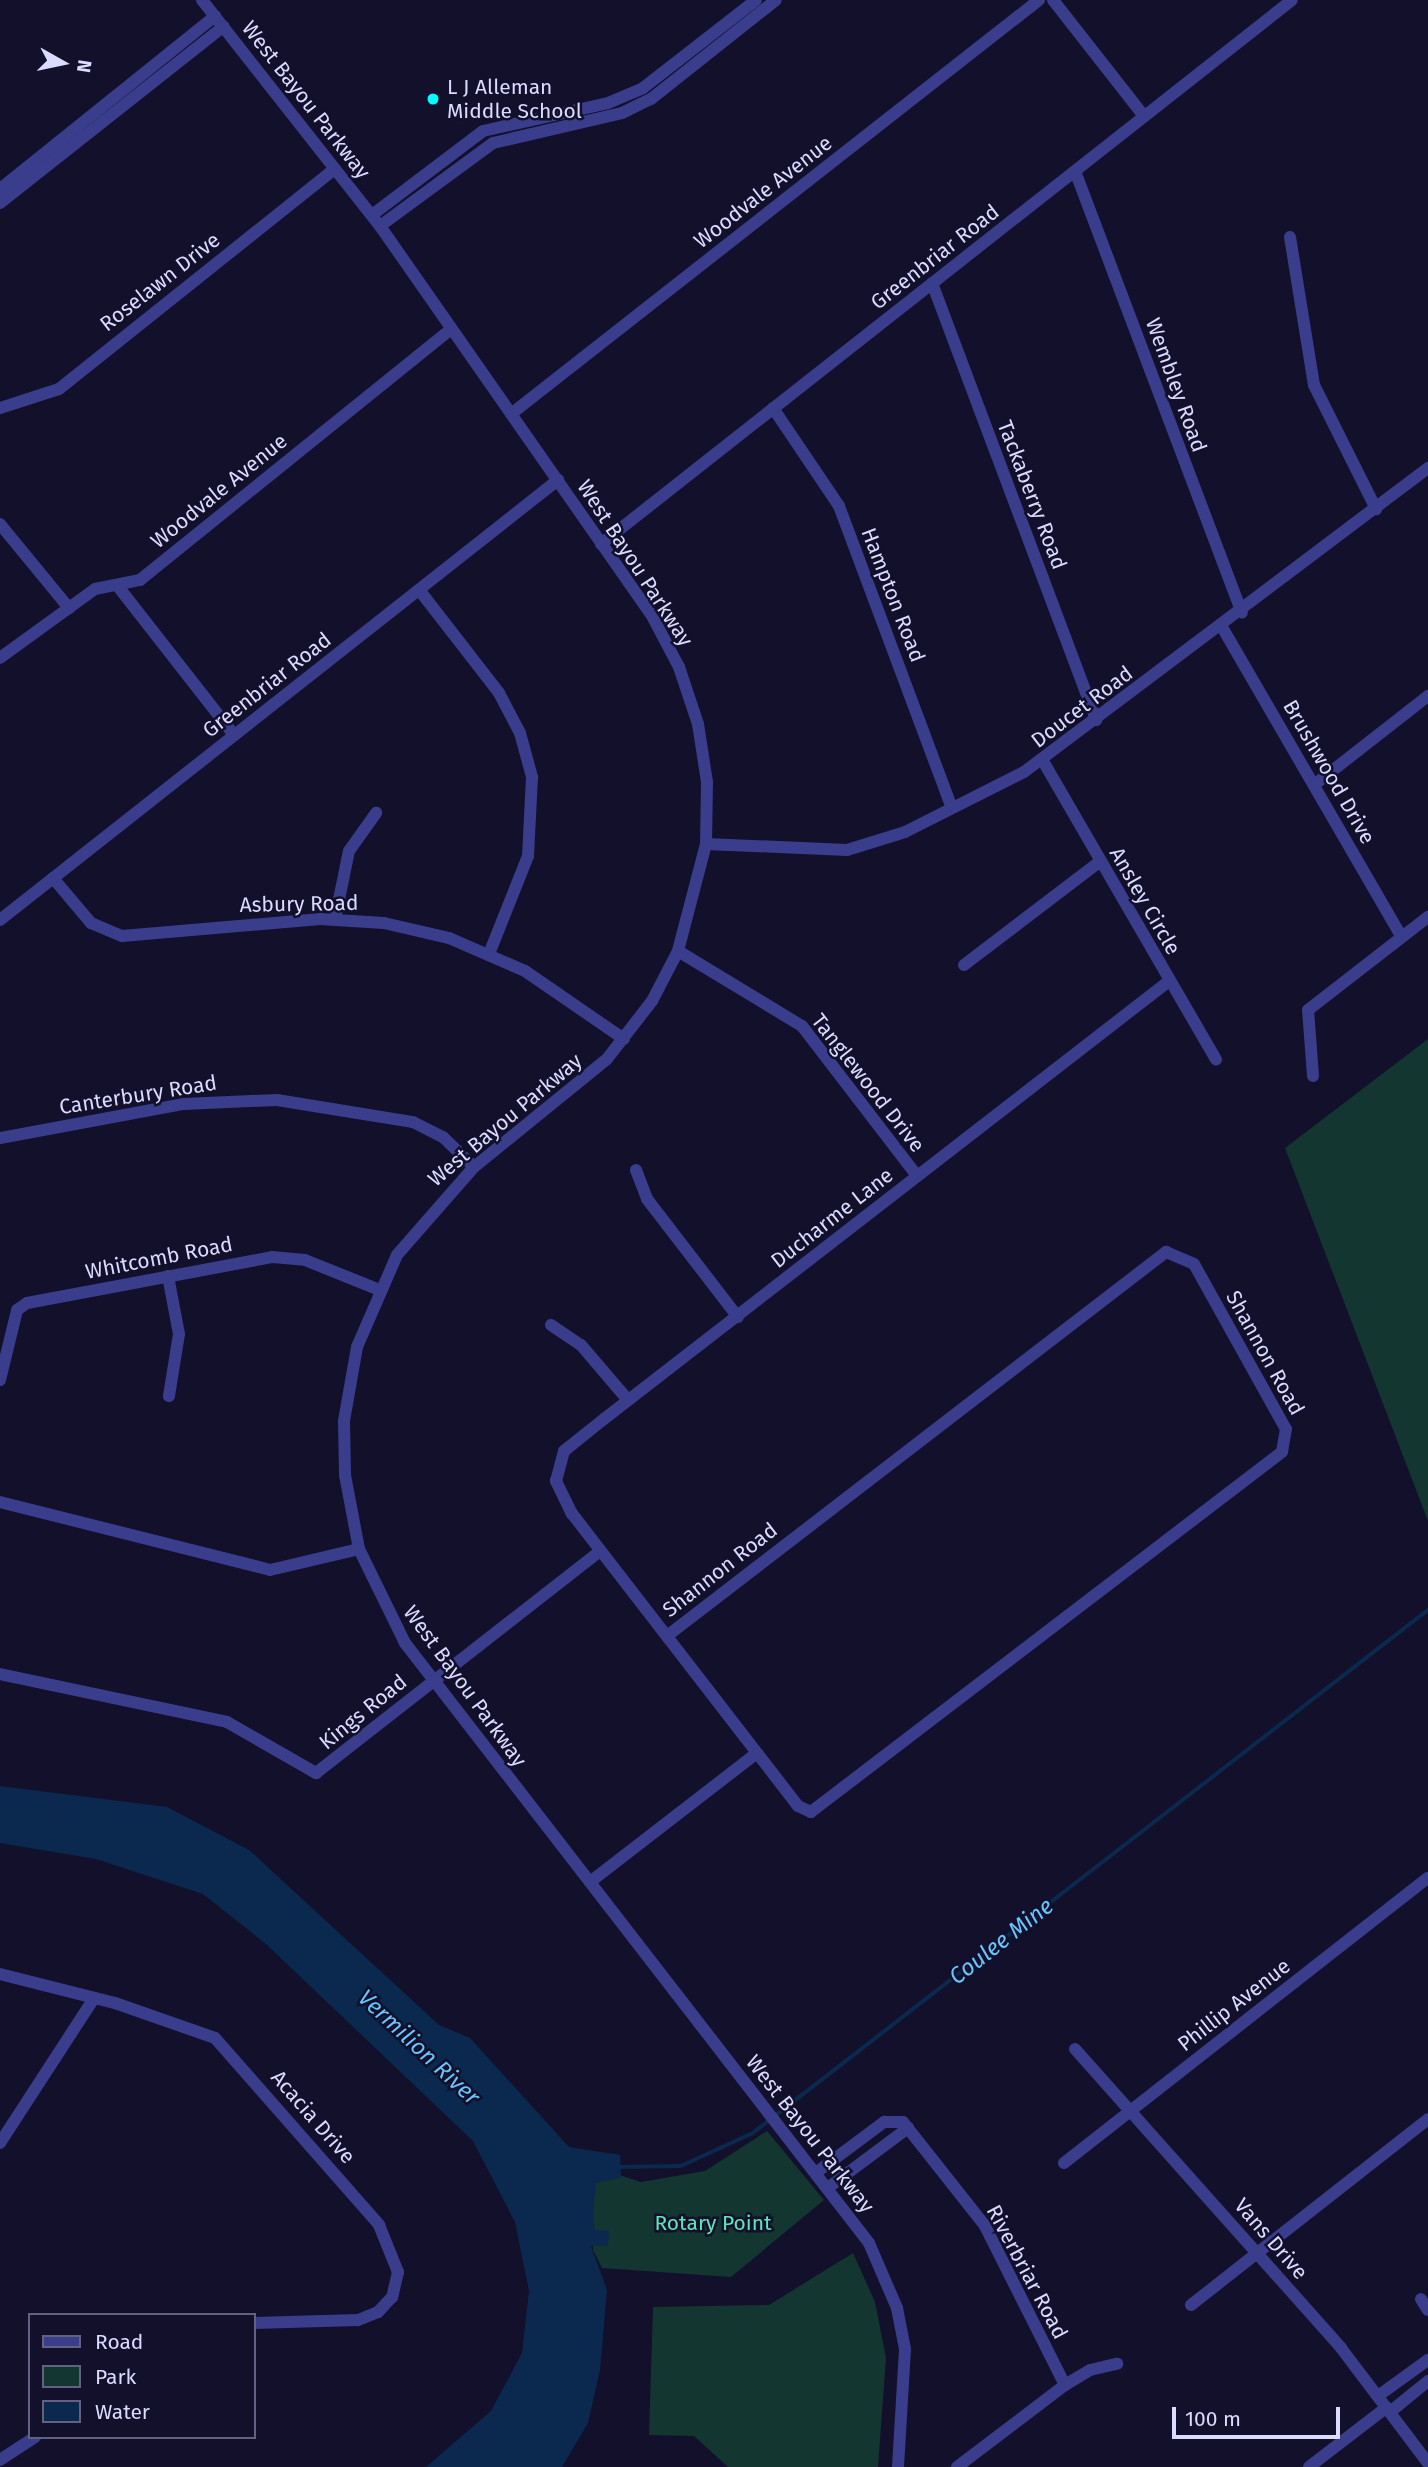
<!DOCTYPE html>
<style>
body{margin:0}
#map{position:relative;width:1428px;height:2467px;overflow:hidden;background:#12102b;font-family:"Fira Sans",sans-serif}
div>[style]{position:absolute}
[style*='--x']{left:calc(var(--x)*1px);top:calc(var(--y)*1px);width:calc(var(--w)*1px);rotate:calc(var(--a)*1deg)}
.green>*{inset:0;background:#133631}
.water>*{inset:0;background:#0b294f}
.stream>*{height:3.5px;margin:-1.75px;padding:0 1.75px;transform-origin:1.75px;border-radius:1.75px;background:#0b294f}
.minor>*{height:12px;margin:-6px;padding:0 6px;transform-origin:6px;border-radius:6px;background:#393d8c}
.dots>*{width:19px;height:19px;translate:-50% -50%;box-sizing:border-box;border:4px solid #12102b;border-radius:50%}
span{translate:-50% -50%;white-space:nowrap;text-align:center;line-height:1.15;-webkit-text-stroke:5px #12102b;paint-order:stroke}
.poi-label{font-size:21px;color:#dbdaff}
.left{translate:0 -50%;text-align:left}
.street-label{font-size:21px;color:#dbdaff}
.park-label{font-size:21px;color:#60e5b9}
.water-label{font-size:23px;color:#68c6ff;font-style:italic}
.legend{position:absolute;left:28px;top:2313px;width:228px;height:126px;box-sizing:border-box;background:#12102b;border:2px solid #626180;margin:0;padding:9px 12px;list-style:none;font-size:21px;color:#dbdaff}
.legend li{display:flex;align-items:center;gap:14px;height:35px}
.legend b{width:35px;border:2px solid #626180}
.north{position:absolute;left:28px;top:28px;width:70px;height:70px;-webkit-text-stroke:5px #12102b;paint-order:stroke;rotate:99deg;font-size:19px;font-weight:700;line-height:28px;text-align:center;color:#dbdaff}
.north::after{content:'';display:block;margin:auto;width:24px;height:32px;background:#dbdaff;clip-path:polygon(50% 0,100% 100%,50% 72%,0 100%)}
.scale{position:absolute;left:1172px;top:2407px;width:168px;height:32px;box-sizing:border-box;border:4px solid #dbdaff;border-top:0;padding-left:9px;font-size:21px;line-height:24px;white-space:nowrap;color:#dbdaff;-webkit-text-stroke:5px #12102b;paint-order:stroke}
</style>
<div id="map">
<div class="green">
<div style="clip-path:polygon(1428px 1039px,1428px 1521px,1285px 1148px)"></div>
<div style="clip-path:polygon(767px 2131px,824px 2200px,731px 2277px,602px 2268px,593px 2250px,592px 2180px,610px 2172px,641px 2182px,705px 2171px)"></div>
<div style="clip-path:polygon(853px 2253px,875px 2302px,886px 2358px,878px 2467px,728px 2467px,694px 2436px,649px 2435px,653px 2307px,769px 2305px)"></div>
</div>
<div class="water">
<div style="clip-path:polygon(0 1786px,167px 1807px,249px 1850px,439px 2025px,470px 2038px,569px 2147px,620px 2155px,621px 2178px,596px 2183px,593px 2214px,595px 2230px,609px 2231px,608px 2246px,591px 2246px,607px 2290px,600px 2370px,588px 2423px,562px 2467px,426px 2467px,491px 2411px,522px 2353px,529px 2291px,515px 2222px,473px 2141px,266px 1944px,203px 1894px,96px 1859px,0 1843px)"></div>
</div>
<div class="stream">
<div style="--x:616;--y:2167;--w:65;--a:-0.9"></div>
<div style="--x:681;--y:2166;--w:79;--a:-24.6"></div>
<div style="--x:753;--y:2133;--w:854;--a:-37.77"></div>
</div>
<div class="minor">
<div style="--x:202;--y:0;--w:288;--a:51.8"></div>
<div style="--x:380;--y:226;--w:473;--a:55.1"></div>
<div style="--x:651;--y:614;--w:60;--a:62.2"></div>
<div style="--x:679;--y:667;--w:60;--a:71.6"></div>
<div style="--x:698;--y:724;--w:59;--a:81.2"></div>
<div style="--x:707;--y:782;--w:62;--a:90.9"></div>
<div style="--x:706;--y:844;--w:111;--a:104.7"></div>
<div style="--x:678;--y:951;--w:56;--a:117.5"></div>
<div style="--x:652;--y:1001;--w:73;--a:127.8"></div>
<div style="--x:607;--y:1059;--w:171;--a:140.9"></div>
<div style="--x:474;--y:1167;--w:117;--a:131.2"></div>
<div style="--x:397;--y:1255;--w:100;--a:113.5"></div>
<div style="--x:357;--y:1347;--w:75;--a:100"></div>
<div style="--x:344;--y:1421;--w:54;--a:88.9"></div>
<div style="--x:345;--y:1475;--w:75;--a:79.3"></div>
<div style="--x:359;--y:1549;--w:105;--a:63.9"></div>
<div style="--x:405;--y:1643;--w:758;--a:52.28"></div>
<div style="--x:869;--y:2243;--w:71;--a:66.7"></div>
<div style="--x:897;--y:2308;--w:42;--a:79"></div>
<div style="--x:905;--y:2349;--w:118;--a:93.4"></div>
<div style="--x:1053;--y:0;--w:147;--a:51.9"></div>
<div style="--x:1075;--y:171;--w:472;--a:69.3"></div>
<div style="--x:0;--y:189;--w:276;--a:-38.8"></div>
<div style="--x:0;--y:203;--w:285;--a:-38.3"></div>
<div style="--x:372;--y:215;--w:139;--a:-37.1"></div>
<div style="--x:483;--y:131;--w:128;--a:-12.6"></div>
<div style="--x:608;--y:103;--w:38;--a:-23"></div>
<div style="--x:643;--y:88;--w:143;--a:-37.9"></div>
<div style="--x:380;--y:226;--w:140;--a:-36.3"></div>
<div style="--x:493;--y:143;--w:132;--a:-13.1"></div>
<div style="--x:622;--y:113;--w:32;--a:-26"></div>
<div style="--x:651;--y:99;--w:159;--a:-38.4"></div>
<div style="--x:1290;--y:237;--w:150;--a:80.8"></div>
<div style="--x:1314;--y:385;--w:139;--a:63.4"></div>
<div style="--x:932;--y:283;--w:467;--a:69.4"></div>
<div style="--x:0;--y:408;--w:62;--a:-17.9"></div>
<div style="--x:59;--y:389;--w:353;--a:-38.6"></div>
<div style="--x:773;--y:408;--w:118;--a:56"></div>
<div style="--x:839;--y:506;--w:322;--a:69.5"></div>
<div style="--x:511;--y:414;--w:671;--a:-38.1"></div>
<div style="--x:0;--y:524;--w:109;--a:50.6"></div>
<div style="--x:601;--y:544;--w:879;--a:-38.21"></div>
<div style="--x:120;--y:589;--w:185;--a:52"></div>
<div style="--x:420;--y:591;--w:129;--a:52.2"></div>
<div style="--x:499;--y:693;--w:45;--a:62.3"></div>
<div style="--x:520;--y:733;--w:46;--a:74.7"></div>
<div style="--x:532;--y:777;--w:79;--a:92.9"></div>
<div style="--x:528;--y:856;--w:105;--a:111.7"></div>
<div style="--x:1222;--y:627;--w:358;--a:59.9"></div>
<div style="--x:0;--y:658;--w:117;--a:-36"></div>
<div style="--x:95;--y:589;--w:46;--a:-11.3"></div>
<div style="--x:140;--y:580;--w:400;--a:-38.9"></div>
<div style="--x:1043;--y:761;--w:345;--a:59.9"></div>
<div style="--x:1314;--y:785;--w:145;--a:-38"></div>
<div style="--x:706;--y:844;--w:141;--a:2.4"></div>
<div style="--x:847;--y:850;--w:61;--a:-17.2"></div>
<div style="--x:905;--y:832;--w:133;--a:-26.8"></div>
<div style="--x:1024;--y:772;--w:506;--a:-36.96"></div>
<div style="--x:53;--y:878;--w:59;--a:49.8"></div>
<div style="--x:91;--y:923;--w:34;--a:23"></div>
<div style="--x:122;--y:936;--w:199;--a:-4.9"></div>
<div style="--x:320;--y:919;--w:64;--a:3.6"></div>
<div style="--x:384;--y:923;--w:67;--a:13"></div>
<div style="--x:449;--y:938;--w:83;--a:23.5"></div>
<div style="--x:525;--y:971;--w:120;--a:34.5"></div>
<div style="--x:335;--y:919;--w:69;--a:-78.4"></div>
<div style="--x:349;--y:851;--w:47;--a:-54.6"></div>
<div style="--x:0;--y:920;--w:711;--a:-38.26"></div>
<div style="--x:678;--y:951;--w:145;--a:31.2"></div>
<div style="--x:802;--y:1026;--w:189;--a:52.5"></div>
<div style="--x:964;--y:965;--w:170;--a:-37.3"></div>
<div style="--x:1313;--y:1076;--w:66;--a:-94.3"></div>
<div style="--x:1308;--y:1010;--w:152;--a:-37.8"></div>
<div style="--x:0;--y:1138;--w:187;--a:-10.5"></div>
<div style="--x:184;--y:1104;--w:93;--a:-2.5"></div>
<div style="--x:277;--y:1100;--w:138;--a:9.2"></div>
<div style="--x:413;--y:1122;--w:34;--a:27"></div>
<div style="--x:443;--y:1137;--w:43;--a:44.1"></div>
<div style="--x:636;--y:1170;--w:31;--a:69"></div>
<div style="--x:647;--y:1199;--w:149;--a:52.4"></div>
<div style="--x:168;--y:1276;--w:59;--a:79.3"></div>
<div style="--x:179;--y:1334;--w:63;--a:99.2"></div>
<div style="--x:551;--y:1325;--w:36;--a:34"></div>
<div style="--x:581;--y:1345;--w:72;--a:49.5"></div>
<div style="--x:0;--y:1380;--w:72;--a:-76.3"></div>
<div style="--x:17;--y:1310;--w:12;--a:-35"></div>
<div style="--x:27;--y:1303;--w:249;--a:-10.6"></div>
<div style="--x:272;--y:1257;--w:33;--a:5"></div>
<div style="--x:305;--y:1260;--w:78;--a:21.9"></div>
<div style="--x:0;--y:1502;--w:278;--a:14.1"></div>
<div style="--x:270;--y:1570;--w:91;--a:-13.3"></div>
<div style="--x:667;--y:1636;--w:630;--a:-37.58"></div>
<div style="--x:1166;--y:1252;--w:30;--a:23"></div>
<div style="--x:1194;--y:1264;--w:189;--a:60.9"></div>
<div style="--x:1286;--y:1429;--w:23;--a:100"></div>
<div style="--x:1282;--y:1452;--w:593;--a:142.61"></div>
<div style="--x:811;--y:1812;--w:14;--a:-155"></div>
<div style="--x:798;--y:1806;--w:369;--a:-127.7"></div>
<div style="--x:572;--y:1514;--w:37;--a:-116"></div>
<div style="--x:556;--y:1481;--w:31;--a:-75"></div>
<div style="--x:564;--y:1451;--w:51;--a:-38.7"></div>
<div style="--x:604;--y:1419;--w:715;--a:-37.78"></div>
<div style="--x:0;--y:1674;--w:232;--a:11.9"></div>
<div style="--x:227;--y:1722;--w:103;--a:29.8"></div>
<div style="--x:316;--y:1773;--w:360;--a:-38"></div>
<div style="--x:590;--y:1882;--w:211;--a:-37.7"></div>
<div style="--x:0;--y:1974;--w:119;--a:14.2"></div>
<div style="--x:115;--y:2003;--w:106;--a:19.3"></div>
<div style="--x:215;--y:2038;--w:249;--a:48.7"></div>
<div style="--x:379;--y:2225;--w:51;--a:68"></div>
<div style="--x:398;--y:2272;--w:26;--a:103"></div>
<div style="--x:392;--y:2297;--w:21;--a:133"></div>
<div style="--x:378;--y:2312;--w:22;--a:158"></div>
<div style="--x:358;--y:2320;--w:104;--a:178.3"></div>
<div style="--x:1075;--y:2049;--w:400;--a:48.3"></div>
<div style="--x:1341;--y:2348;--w:144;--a:52.9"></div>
<div style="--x:0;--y:2143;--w:173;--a:-57"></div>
<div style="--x:1064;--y:2163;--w:462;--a:-38.1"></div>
<div style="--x:817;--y:2172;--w:84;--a:-36.7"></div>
<div style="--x:884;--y:2122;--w:19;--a:0"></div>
<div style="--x:903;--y:2122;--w:132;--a:51.7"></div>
<div style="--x:985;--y:2226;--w:178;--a:63.3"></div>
<div style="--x:829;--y:2187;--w:99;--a:-36.8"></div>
<div style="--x:1421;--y:2299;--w:13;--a:58"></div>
<div style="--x:1191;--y:2305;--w:301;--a:-38.1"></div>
<div style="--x:1378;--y:2396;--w:62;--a:-35.8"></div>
<div style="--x:1390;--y:2412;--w:49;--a:-39.2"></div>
<div style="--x:0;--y:2460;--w:42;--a:-33.3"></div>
<div style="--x:957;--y:2467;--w:136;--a:-37.2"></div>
<div style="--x:1065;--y:2385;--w:29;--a:-31"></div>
<div style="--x:1090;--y:2370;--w:28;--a:-13"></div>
<div style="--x:1309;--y:2467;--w:98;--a:-37.6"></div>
</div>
<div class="dots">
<div style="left:433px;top:99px;background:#06fbff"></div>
</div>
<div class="poi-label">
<span class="left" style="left:447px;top:99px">L J Alleman<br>Middle School</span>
</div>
<div class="street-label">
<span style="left:306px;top:100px;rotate:52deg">West Bayou Parkway</span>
<span style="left:763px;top:192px;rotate:-38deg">Woodvale Avenue</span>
<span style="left:935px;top:257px;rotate:-38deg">Greenbriar Road</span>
<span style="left:160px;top:282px;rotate:-38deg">Roselawn Drive</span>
<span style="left:1176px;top:385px;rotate:70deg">Wembley Road</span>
<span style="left:219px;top:491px;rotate:-39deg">Woodvale Avenue</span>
<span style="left:1032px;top:495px;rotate:69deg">Tackaberry Road</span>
<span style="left:635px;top:563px;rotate:57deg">West Bayou Parkway</span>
<span style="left:893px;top:595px;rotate:69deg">Hampton Road</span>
<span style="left:267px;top:685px;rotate:-38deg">Greenbriar Road</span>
<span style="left:1082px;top:707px;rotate:-37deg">Doucet Road</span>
<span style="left:1329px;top:772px;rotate:60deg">Brushwood Drive</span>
<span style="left:1145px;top:901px;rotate:60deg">Ansley Circle</span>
<span style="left:299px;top:904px;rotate:-1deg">Asbury Road</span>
<span style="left:868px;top:1083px;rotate:52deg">Tanglewood Drive</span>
<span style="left:138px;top:1095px;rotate:-9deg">Canterbury Road</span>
<span style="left:505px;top:1120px;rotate:-40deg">West Bayou Parkway</span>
<span style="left:832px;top:1218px;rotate:-38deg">Ducharme Lane</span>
<span style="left:159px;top:1258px;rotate:-11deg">Whitcomb Road</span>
<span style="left:1265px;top:1353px;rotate:61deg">Shannon Road</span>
<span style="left:720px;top:1570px;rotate:-38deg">Shannon Road</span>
<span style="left:465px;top:1686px;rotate:54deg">West Bayou Parkway</span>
<span style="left:363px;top:1712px;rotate:-39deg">Kings Road</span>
<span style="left:1234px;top:2005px;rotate:-38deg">Phillip Avenue</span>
<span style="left:313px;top:2117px;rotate:49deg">Acacia Drive</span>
<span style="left:810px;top:2134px;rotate:52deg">West Bayou Parkway</span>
<span style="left:1271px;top:2239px;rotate:49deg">Vans Drive</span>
<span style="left:1027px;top:2272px;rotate:62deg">Riverbriar Road</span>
</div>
<div class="park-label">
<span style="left:713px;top:2223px">Rotary Point</span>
</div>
<div class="water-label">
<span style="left:1001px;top:1941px;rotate:-38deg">Coulee Mine</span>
<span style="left:419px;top:2047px;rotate:43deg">Vermilion River</span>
</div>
<ul class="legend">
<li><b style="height:9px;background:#393d8c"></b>Road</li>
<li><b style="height:19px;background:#133631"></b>Park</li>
<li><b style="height:19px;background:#0b294f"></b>Water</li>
</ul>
<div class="north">N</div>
<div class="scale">100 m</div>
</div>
